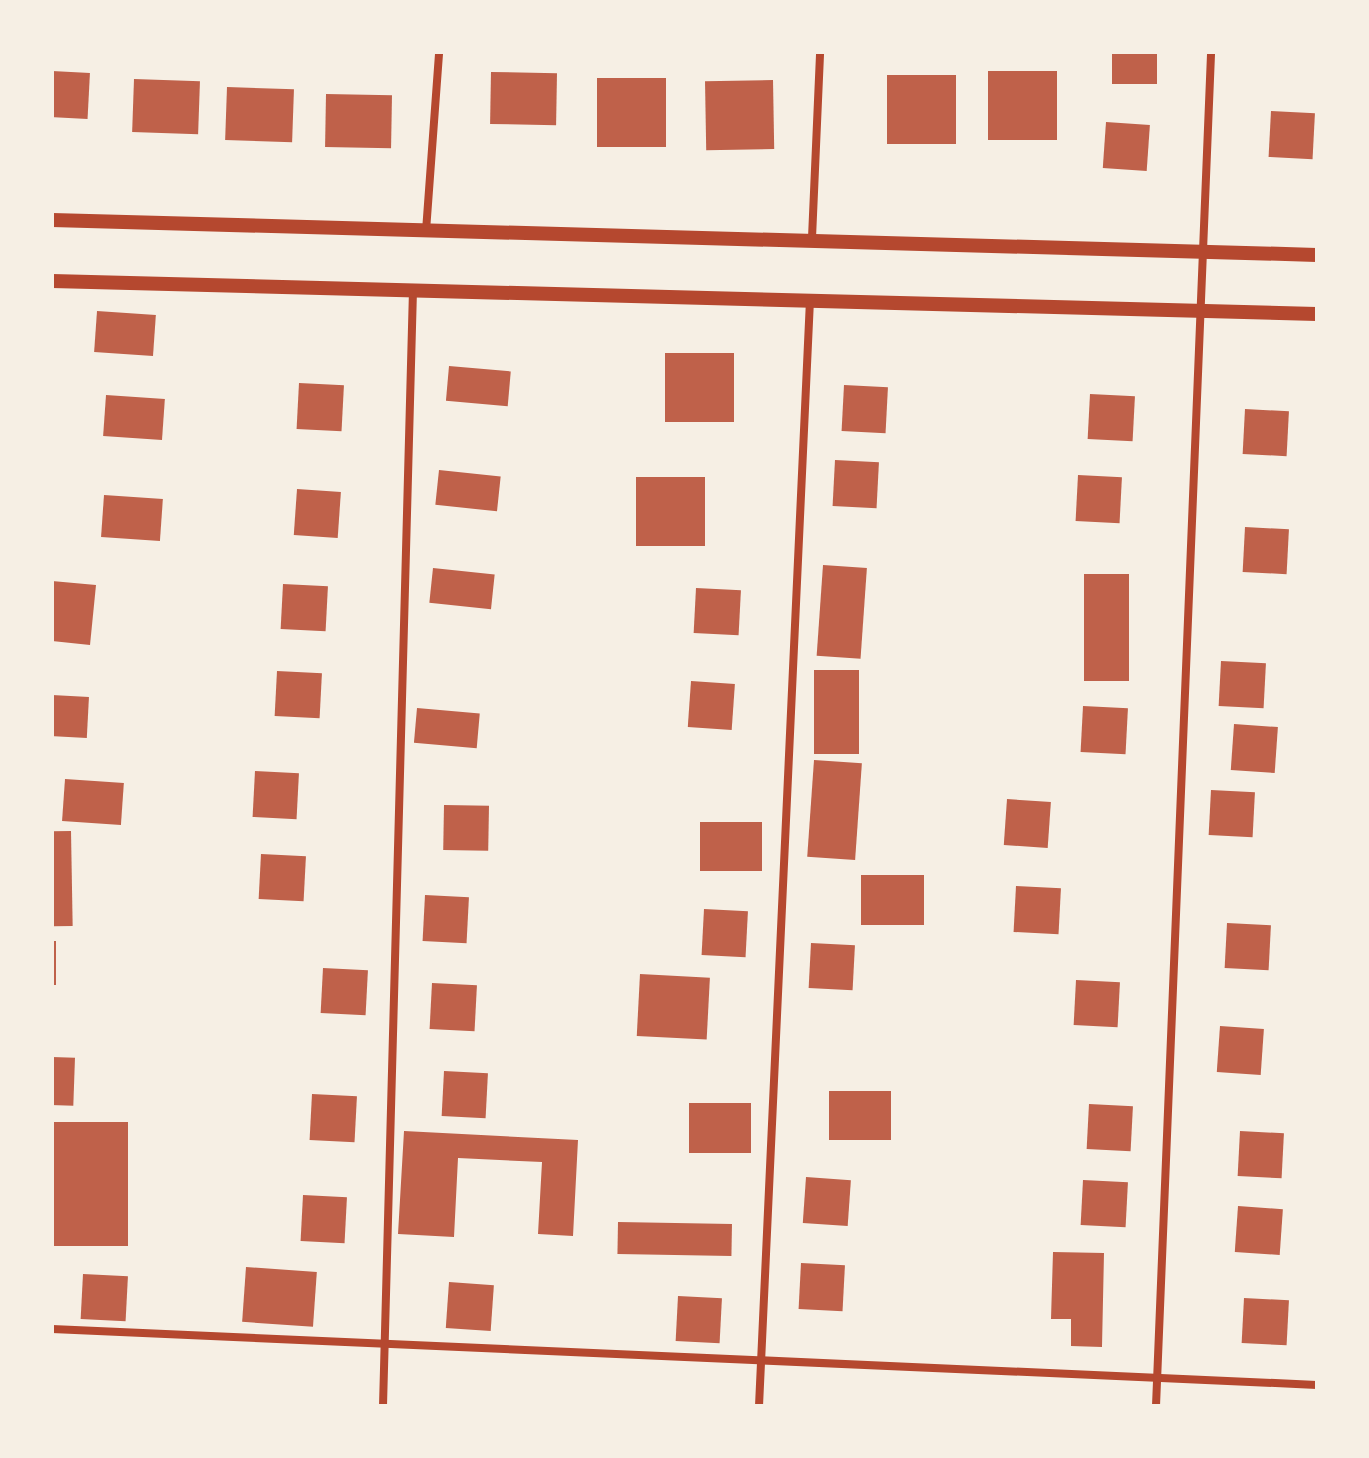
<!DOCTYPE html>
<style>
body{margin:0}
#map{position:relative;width:1369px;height:1458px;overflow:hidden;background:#f6efe4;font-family:Arial,sans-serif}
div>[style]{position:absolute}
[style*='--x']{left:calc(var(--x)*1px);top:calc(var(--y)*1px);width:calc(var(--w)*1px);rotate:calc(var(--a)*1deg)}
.building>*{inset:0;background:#bf614a;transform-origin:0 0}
.minor>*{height:8px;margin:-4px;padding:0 4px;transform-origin:4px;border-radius:4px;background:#b5482f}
.tertiary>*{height:14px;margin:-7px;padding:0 7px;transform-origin:7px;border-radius:7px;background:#b5482f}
span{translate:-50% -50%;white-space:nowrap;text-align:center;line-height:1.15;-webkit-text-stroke:8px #f6efe4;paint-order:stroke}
.frame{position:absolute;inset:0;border:54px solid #f6efe4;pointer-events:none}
</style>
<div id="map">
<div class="building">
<div style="left:1112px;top:52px;width:45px;height:32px"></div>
<div style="left:52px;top:71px;width:38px;height:46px;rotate:3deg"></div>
<div style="left:988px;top:71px;width:69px;height:69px"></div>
<div style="left:491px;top:72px;width:66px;height:52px;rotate:1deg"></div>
<div style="left:956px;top:75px;width:69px;height:69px;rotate:90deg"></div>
<div style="left:666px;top:78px;width:69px;height:69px;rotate:90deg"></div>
<div style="left:134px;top:79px;width:66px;height:53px;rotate:2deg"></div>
<div style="left:773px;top:80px;width:69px;height:68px;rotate:89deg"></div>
<div style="left:227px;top:87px;width:67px;height:53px;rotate:2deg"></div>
<div style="left:326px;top:94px;width:66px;height:53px;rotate:1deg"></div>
<div style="left:1271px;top:111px;width:44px;height:46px;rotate:3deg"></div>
<div style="left:1106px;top:122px;width:44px;height:46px;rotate:4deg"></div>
<div style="left:97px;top:311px;width:59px;height:41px;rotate:4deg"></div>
<div style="left:665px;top:353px;width:69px;height:69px"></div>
<div style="left:449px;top:366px;width:62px;height:35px;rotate:5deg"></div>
<div style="left:299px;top:383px;width:45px;height:46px;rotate:3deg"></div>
<div style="left:844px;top:385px;width:44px;height:46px;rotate:3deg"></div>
<div style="left:1090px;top:394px;width:45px;height:45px;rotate:3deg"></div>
<div style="left:106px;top:395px;width:59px;height:41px;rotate:4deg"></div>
<div style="left:1245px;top:409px;width:44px;height:45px;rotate:3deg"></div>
<div style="left:835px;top:460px;width:44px;height:46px;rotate:3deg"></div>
<div style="left:439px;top:470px;width:62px;height:35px;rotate:6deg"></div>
<div style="left:1078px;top:475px;width:44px;height:46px;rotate:3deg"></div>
<div style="left:636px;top:477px;width:69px;height:69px"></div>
<div style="left:297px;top:489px;width:44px;height:46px;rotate:4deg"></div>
<div style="left:104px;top:495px;width:59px;height:42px;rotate:4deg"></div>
<div style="left:1245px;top:527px;width:44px;height:45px;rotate:3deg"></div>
<div style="left:823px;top:565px;width:44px;height:91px;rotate:4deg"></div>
<div style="left:433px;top:568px;width:62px;height:35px;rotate:6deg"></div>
<div style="left:1084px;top:574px;width:45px;height:107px"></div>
<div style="clip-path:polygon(52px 581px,96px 585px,90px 645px,52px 641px)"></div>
<div style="left:283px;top:584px;width:45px;height:45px;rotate:3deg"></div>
<div style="left:696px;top:588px;width:45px;height:45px;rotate:3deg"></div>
<div style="left:1221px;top:661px;width:45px;height:45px;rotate:3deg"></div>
<div style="left:814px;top:670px;width:45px;height:84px"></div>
<div style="left:277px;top:671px;width:45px;height:45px;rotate:3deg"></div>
<div style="left:691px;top:681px;width:44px;height:46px;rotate:4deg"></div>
<div style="left:52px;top:695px;width:37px;height:41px;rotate:3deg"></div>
<div style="left:1083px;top:706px;width:45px;height:46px;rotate:3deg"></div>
<div style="left:417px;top:708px;width:63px;height:35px;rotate:5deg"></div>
<div style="left:1234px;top:724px;width:44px;height:46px;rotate:4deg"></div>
<div style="left:814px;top:760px;width:48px;height:97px;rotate:4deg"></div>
<div style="left:255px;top:771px;width:44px;height:46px;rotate:3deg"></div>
<div style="left:65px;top:779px;width:59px;height:42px;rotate:4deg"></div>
<div style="left:1211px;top:790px;width:44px;height:45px;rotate:3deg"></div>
<div style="left:1007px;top:799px;width:44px;height:46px;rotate:4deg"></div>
<div style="left:444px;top:805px;width:45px;height:45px;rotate:1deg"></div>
<div style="left:700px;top:822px;width:62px;height:49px"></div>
<div style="left:71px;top:831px;width:95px;height:19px;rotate:89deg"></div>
<div style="left:261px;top:854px;width:45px;height:45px;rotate:3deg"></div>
<div style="left:861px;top:875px;width:63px;height:50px"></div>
<div style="left:1016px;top:886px;width:45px;height:46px;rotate:3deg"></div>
<div style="left:425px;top:895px;width:44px;height:46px;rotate:3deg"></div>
<div style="left:704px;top:909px;width:44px;height:46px;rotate:3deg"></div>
<div style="left:1227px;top:923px;width:44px;height:45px;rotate:3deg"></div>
<div style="left:52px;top:941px;width:4px;height:44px"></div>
<div style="left:811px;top:943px;width:44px;height:45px;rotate:3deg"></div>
<div style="left:323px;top:968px;width:45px;height:45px;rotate:3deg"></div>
<div style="left:640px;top:974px;width:70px;height:62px;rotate:3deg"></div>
<div style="left:1076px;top:980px;width:44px;height:45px;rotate:3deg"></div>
<div style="left:432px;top:983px;width:45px;height:46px;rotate:3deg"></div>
<div style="left:1220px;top:1026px;width:44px;height:46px;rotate:4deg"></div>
<div style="left:52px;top:1057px;width:23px;height:48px;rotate:2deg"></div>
<div style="left:444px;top:1071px;width:44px;height:45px;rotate:3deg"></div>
<div style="left:829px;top:1091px;width:62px;height:49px"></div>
<div style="left:312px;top:1094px;width:45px;height:46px;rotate:3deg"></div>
<div style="left:689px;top:1103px;width:62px;height:50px"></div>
<div style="left:1089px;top:1104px;width:44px;height:45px;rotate:3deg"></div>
<div style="left:128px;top:1122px;width:124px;height:76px;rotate:90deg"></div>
<div style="clip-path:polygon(404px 1131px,578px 1140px,573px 1236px,538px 1234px,542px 1162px,458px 1158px,454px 1237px,398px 1234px)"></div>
<div style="left:1240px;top:1131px;width:44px;height:45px;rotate:3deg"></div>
<div style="left:806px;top:1177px;width:45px;height:46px;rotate:4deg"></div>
<div style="left:1083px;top:1180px;width:45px;height:45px;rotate:3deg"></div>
<div style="left:303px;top:1195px;width:44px;height:46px;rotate:3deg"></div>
<div style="left:1238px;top:1206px;width:45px;height:46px;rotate:4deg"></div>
<div style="left:618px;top:1222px;width:114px;height:32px;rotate:1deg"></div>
<div style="clip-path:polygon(1053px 1252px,1104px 1253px,1102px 1347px,1071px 1346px,1071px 1319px,1051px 1319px)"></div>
<div style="left:801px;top:1263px;width:44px;height:46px;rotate:3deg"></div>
<div style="left:246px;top:1267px;width:71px;height:55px;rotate:4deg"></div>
<div style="left:83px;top:1274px;width:45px;height:45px;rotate:3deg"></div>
<div style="left:449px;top:1282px;width:45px;height:46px;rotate:4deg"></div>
<div style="left:678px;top:1296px;width:44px;height:45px;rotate:3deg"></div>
<div style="left:1244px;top:1298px;width:45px;height:45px;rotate:3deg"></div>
</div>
<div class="minor">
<div style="--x:426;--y:231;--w:179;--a:-85.8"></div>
<div style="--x:812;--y:238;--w:186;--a:-87.5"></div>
<div style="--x:52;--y:1329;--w:1266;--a:2.53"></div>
<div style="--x:383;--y:1406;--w:1118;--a:-88.46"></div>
<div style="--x:759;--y:1406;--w:1107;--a:-87.36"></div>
<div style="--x:1156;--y:1406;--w:1355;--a:-87.67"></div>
</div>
<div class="tertiary">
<div style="--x:52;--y:220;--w:1265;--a:1.58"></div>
<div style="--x:52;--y:281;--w:1265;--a:1.49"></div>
</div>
<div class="frame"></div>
</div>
